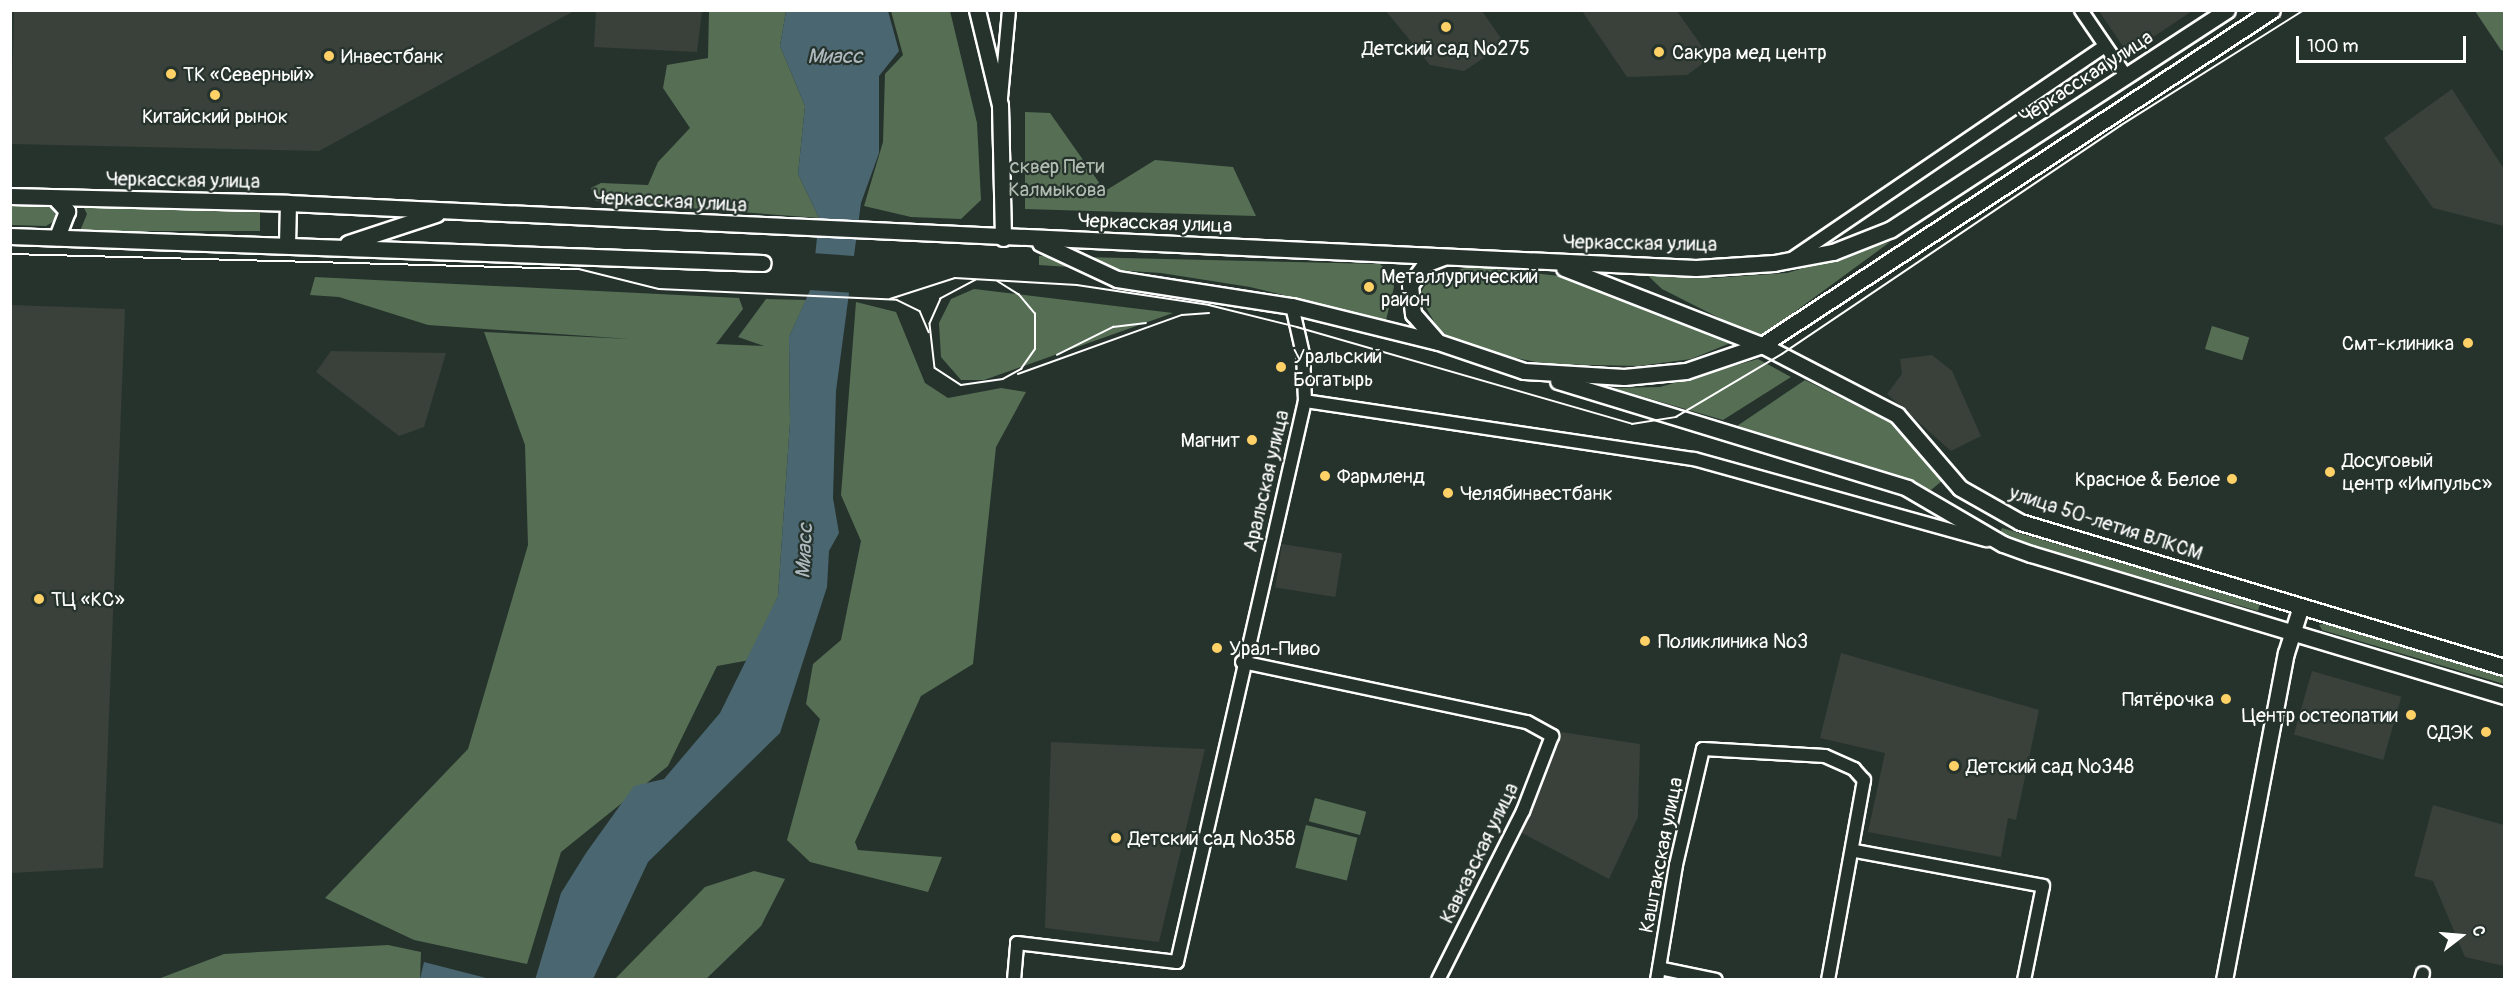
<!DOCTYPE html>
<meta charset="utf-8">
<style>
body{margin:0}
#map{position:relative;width:2515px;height:990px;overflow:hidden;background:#26332d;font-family:Pangolin,sans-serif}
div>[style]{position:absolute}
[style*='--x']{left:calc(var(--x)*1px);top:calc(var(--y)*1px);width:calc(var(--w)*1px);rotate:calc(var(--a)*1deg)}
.built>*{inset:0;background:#3a403a;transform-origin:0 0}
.green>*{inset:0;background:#566f54;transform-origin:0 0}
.water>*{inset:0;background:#4a6670}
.pier>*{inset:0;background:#26332d;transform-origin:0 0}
.roads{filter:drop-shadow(2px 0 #fff) drop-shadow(-2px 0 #fff) drop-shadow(0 2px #fff) drop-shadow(0 -2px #fff)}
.minor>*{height:12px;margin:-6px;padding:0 6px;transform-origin:6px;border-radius:6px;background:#26332d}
.major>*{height:15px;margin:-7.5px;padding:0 7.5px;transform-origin:7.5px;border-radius:7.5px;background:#26332d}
.tram>*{height:1.5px;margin:-0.75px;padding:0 0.75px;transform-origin:0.75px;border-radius:0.75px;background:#fff}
.dots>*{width:16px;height:16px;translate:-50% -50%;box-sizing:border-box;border:3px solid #26332d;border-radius:50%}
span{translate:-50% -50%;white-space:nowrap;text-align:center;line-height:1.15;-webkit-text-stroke:4.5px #26332d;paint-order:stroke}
.poi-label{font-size:20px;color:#fff}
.left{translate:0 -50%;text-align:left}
.right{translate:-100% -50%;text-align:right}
.street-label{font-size:20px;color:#fff}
.park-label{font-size:20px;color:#b3beb2}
.water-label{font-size:21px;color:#aebabf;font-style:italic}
.frame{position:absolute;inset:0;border:12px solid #fff;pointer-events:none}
.north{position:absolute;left:2431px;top:906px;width:60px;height:60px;-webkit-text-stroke:4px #26332d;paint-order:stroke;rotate:74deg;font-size:16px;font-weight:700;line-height:24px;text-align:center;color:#fff}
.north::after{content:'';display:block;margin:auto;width:21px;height:27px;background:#fff;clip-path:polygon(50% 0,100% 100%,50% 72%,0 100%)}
.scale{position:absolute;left:2296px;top:36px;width:170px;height:27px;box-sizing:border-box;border:3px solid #fff;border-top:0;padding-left:8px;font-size:18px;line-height:21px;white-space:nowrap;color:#fff;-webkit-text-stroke:4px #26332d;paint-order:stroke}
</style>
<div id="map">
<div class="built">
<div style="clip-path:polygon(14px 11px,14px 10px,574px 11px,319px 151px,11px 144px)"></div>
<div style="clip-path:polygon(596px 11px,702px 11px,697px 52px,594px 47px)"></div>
<div style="clip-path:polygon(1386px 11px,1482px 11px,1505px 44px,1464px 71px,1430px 65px)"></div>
<div style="clip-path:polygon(1582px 11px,1677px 11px,1710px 58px,1687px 75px,1627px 77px)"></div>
<div style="clip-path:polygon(2099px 11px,2192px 11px,2128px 54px)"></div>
<div style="clip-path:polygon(2452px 89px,2504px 169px,2504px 226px,2433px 208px,2384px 138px)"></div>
<div style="clip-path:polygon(11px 305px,125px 309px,103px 868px,11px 873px)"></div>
<div style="clip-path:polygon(331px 351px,446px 353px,424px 427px,399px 436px,316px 372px)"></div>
<div style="clip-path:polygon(1932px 355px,1952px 371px,1981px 436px,1951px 451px,1887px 394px,1902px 374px,1900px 359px)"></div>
<div style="left:1282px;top:544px;width:61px;height:44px;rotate:9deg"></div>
<div style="clip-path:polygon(1841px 653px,2039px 710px,2016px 820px,2008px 818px,2001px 857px,1868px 832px,1885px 753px,1820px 738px)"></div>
<div style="left:2312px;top:671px;width:93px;height:66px;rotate:16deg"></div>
<div style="clip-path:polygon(1561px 732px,1640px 744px,1638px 817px,1609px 879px,1522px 833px)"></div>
<div style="clip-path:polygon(1051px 742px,1205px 749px,1159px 942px,1045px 928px)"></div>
<div style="clip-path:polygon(2433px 805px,2504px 825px,2504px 966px,2465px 957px,2433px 881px,2414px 876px)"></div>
</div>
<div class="green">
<div style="clip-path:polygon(709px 11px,786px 11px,780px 46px,805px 106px,798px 174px,819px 218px,596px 201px,591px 188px,601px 183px,648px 185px,658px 162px,690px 128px,663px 88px,667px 65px,708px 58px)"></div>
<div style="clip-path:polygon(891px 11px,950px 11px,977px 123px,981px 200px,961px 219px,911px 217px,864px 206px,883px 142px,885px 74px,903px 55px)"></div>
<div style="clip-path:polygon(2475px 11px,2504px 11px,2504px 51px,2501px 50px)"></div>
<div style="clip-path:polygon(1025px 112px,1050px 113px,1105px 191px,1155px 160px,1233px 167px,1256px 216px,1025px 209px)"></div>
<div style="clip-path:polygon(11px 204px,50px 205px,58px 219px,46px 226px,11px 225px)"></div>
<div style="clip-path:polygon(83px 206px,260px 211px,260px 231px,80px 231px,87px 214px)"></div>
<div style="clip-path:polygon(1890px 242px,1759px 338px,1662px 289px,1644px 272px,1713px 278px,1787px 273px)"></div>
<div style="clip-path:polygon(1039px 256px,1380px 264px,1393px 276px,1394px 287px,1386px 320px,1250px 287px,1161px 273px,1039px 265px)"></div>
<div style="clip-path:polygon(1472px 266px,1559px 276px,1733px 342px,1691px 359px,1639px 366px,1546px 364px,1486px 352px,1441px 334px,1419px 295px,1430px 278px)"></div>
<div style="clip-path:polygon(315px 277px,739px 298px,743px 309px,716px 344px,764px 346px,738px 337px,766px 299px,806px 300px,789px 337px,790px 422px,778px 596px,750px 660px,717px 666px,668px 766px,561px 852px,527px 964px,414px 940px,325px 898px,468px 749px,528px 545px,525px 445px,484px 332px,630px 339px,428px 325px,339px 297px,310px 295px)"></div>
<div style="clip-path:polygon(974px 289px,1173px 313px,984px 380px,961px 380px,941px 357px,939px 323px,951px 299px)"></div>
<div style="clip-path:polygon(856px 302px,896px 312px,925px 383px,948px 398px,1001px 388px,1026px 392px,996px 447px,973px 664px,921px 696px,855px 842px,858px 850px,942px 857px,928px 892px,810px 862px,787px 840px,820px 719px,806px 704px,813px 664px,841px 640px,861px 541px,841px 495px)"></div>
<div style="left:2212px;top:326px;width:39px;height:24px;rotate:17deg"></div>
<div style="clip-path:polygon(1758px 359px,1791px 377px,1723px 420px,1613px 388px,1660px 387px)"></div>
<div style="clip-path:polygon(1805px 380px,1897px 426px,1922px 449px,1942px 481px,1931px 490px,1737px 426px)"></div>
<div style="clip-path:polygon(2002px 528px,2260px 604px,2258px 611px,2007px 538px,2000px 533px)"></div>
<div style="clip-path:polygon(2325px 623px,2504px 677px,2504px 684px,2322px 630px,2319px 625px)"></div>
<div style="left:1315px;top:798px;width:53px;height:24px;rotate:15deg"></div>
<div style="left:1306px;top:825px;width:53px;height:44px;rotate:14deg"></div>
<div style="clip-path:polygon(754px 871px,785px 879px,761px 926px,706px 979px,615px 979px,705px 887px)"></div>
<div style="clip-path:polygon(388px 945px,421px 952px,420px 979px,158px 979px,224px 954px)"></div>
</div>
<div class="water">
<div style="clip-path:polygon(786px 11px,888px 11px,899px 51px,879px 76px,879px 153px,861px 203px,836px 391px,833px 498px,839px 533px,829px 551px,827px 587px,780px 733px,648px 862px,593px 979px,535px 980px,561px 893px,586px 853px,634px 786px,664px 779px,720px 713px,778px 596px,790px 422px,789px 337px,812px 286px,819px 218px,798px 174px,805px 106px,780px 46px)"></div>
<div style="clip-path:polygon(424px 962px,490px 979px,420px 979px)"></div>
</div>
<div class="pier">
<div style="left:812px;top:253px;width:45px;height:37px;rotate:4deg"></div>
</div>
<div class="roads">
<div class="minor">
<div style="--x:2081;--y:10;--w:80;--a:55.7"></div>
<div style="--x:1001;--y:98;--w:88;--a:-84.8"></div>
<div style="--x:1793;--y:258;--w:377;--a:-34.2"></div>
<div style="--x:1305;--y:401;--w:393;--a:8.5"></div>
<div style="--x:1694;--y:459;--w:304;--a:15.5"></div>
<div style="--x:1242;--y:662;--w:291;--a:11.9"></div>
<div style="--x:1527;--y:722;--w:29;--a:29"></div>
<div style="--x:1552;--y:736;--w:80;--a:111.1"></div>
<div style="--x:1523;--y:811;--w:189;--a:116.7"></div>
<div style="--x:1855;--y:851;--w:191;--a:10.5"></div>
<div style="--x:2043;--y:886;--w:96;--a:101.4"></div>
<div style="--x:1659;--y:968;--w:58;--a:11.9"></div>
<div style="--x:1014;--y:980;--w:37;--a:-85"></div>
<div style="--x:1017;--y:943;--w:161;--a:6.8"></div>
<div style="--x:1177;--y:962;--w:575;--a:-77.15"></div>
<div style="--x:1305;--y:401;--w:47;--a:-92.4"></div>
<div style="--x:1303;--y:354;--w:49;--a:-102.9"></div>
<div style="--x:1657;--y:980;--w:117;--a:-80.6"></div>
<div style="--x:1676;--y:865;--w:119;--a:-76.9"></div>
<div style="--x:1703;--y:749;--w:122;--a:3.3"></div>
<div style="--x:1825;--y:756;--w:32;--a:24"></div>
<div style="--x:1854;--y:769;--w:15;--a:48"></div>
<div style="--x:1864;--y:780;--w:203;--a:100.2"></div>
<div style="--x:2421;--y:980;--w:7;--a:-74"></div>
</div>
<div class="major">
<div style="--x:977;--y:10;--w:98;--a:76.4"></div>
<div style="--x:1000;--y:105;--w:133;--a:88.7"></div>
<div style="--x:10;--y:196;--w:278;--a:1.4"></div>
<div style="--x:288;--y:203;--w:1409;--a:2.64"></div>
<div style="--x:1696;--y:268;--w:78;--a:-3.7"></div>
<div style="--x:1774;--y:263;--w:60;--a:-10.6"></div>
<div style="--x:1833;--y:252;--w:62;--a:-21.6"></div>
<div style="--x:1891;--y:229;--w:401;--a:-33.1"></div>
<div style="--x:55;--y:198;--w:18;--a:47"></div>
<div style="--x:67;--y:211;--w:28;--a:111"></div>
<div style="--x:10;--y:236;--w:753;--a:2.05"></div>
<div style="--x:348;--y:243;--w:93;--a:-18.2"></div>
<div style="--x:1040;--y:243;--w:85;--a:25.1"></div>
<div style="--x:1117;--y:279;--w:177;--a:8.8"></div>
<div style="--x:1292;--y:306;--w:150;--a:13.9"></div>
<div style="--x:1438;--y:342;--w:91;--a:18.6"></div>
<div style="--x:1524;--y:371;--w:100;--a:3.4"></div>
<div style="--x:1624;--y:377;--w:62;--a:-5.5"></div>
<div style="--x:1686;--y:371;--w:80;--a:-18.9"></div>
<div style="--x:1762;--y:345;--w:610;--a:-33.3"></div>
<div style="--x:287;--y:244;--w:41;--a:-88.6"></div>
<div style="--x:1564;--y:268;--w:212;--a:21.3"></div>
<div style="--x:1762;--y:345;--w:152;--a:27.4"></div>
<div style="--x:1897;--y:415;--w:96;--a:49.2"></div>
<div style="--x:1960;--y:488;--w:69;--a:29.5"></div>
<div style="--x:2020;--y:522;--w:505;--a:16.68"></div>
<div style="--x:1436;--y:340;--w:35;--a:-131"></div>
<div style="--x:1413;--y:314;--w:29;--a:-96"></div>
<div style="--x:1410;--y:285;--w:26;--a:-54"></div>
<div style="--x:1425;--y:264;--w:19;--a:-21"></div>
<div style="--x:1558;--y:381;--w:365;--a:17"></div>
<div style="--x:1907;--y:488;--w:111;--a:30.3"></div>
<div style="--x:2003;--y:544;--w:30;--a:20"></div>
<div style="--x:2031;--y:554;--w:494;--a:16.7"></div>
<div style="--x:2224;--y:980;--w:333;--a:-79.3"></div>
<div style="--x:2286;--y:653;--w:49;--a:-72.3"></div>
</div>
</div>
<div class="tram">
<div style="--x:10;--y:254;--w:569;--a:1.51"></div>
<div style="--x:579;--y:269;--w:82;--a:14"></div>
<div style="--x:659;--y:289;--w:238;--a:2.6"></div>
<div style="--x:897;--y:300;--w:25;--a:26"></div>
<div style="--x:920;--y:311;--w:23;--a:67"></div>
<div style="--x:976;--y:280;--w:40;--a:152"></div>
<div style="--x:941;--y:299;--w:27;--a:114"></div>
<div style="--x:930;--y:324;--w:44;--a:83.5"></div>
<div style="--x:935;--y:368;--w:31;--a:33"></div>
<div style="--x:961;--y:385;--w:42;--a:-8.1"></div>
<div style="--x:1003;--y:379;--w:21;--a:-29"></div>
<div style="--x:1021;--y:369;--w:24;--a:-55"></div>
<div style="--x:1035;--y:349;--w:35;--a:-90"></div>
<div style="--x:1035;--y:314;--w:25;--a:-130"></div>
<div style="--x:1019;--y:295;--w:25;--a:-148"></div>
<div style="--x:890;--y:299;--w:68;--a:-17.9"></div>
<div style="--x:955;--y:278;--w:122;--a:3.3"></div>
<div style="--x:1077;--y:285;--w:134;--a:8.6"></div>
<div style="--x:1209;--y:305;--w:91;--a:14"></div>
<div style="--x:1297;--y:327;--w:349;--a:16.1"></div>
<div style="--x:1632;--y:424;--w:45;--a:-9"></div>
<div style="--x:1676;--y:417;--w:123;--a:-30.7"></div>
<div style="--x:1782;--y:354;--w:408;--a:-34"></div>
<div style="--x:2120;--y:126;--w:218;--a:-32.2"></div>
<div style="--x:1057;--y:355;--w:63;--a:-26.6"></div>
<div style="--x:1113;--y:327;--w:33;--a:-7"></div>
<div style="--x:1018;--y:374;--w:174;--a:-19.8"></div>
<div style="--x:1182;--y:315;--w:27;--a:-4"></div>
</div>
<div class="dots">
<div style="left:1446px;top:27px;background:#ffd166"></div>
<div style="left:1659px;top:52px;background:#ffd166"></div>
<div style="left:329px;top:56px;background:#ffd166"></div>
<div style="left:171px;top:74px;background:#ffd166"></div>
<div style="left:215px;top:95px;background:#ffd166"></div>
<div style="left:1369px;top:287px;background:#ffd166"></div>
<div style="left:2468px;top:343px;background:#ffd166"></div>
<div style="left:1281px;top:367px;background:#ffd166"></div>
<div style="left:1252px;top:440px;background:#ffd166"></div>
<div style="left:2330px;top:472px;background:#ffd166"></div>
<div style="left:1325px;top:476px;background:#ffd166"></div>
<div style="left:2232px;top:479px;background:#ffd166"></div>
<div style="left:1448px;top:493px;background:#ffd166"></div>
<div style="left:39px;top:599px;background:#ffd166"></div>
<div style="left:1645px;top:641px;background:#ffd166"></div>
<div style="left:1217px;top:648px;background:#ffd166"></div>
<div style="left:2226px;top:699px;background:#ffd166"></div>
<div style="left:2411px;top:715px;background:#ffd166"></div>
<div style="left:2486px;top:732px;background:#ffd166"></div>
<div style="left:1954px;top:766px;background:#ffd166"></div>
<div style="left:1116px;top:838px;background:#ffd166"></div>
</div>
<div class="poi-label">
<span style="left:1446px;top:48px">Детский сад №275</span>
<span class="left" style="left:1672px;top:52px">Сакура мед центр</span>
<span class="left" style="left:341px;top:56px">Инвестбанк</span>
<span class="left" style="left:183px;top:74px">ТК «Северный»</span>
<span style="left:215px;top:116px">Китайский рынок</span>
<span class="left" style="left:1381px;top:288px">Металлургический<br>район</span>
<span class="right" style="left:2454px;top:343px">Смт-клиника</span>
<span class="left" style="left:1293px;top:368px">Уральский<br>Богатырь</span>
<span class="right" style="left:1240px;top:440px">Магнит</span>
<span class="left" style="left:2342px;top:472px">Досуговый<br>центр «Импульс»</span>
<span class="left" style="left:1337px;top:476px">Фармленд</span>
<span class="right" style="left:2220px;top:479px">Красное &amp; Белое</span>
<span class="left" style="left:1460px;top:493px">Челябинвестбанк</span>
<span class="left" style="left:51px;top:599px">ТЦ «КС»</span>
<span class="left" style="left:1658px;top:641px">Поликлиника №3</span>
<span class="left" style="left:1229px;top:648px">Урал-Пиво</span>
<span class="right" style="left:2214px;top:699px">Пятёрочка</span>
<span class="right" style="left:2398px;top:715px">Центр остеопатии</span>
<span class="right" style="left:2474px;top:732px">СДЭК</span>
<span class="left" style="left:1966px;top:766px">Детский сад №348</span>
<span class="left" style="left:1128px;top:838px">Детский сад №358</span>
</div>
<div class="street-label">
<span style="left:2086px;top:77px;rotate:-33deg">Черкасская улица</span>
<span style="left:183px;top:180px;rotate:1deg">Черкасская улица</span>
<span style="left:670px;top:201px;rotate:3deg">Черкасская улица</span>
<span style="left:1155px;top:223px;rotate:2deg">Черкасская улица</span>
<span style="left:1640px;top:243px;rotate:1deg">Черкасская улица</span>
<span style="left:1266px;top:481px;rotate:-77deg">Аральская улица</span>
<span style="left:2106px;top:523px;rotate:18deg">улица 50-летия ВЛКСМ</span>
<span style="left:1479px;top:853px;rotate:-64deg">Кавказская улица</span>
<span style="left:1661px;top:855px;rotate:-79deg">Каштакская улица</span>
</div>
<div class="park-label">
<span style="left:1057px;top:178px">сквер Пети<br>Калмыкова</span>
</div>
<div class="water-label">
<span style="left:835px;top:57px">Миасс</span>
<span style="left:805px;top:551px;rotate:-87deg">Миасс</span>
</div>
<div class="frame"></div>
<div class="north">С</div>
<div class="scale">100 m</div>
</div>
